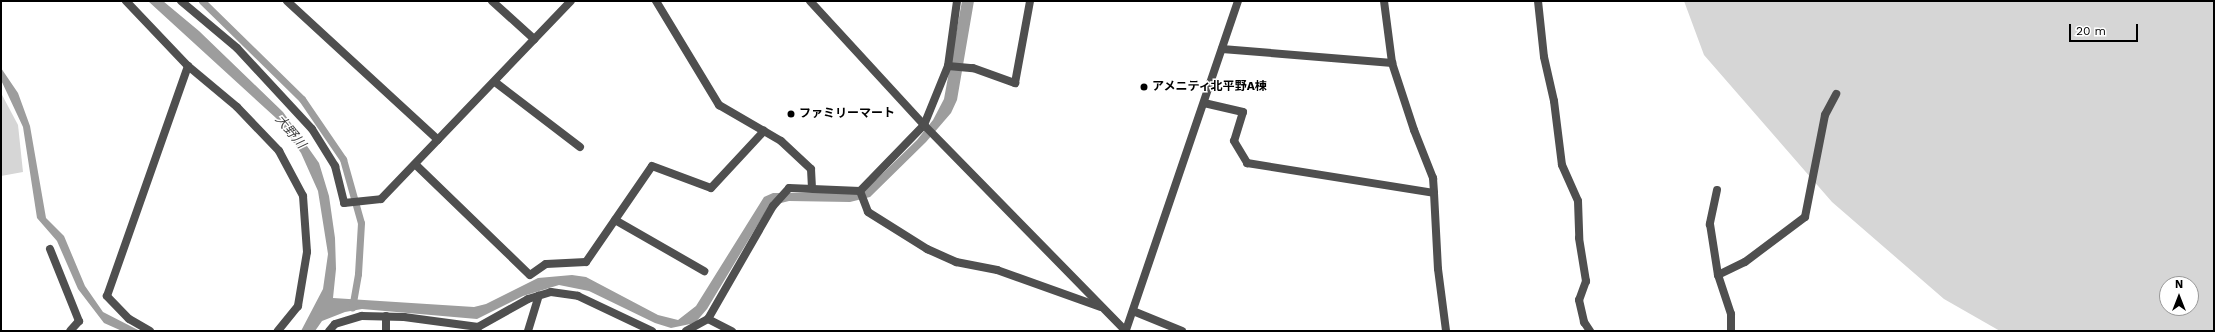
<!DOCTYPE html>
<meta charset="utf-8">
<style>
body{margin:0}
#map{position:relative;width:2215px;height:332px;overflow:hidden;background:#fff;font-family:"Work Sans","Noto Sans JP",sans-serif}
div>[style]{position:absolute}
[style*='--x']{left:calc(var(--x)*1px);top:calc(var(--y)*1px);width:calc(var(--w)*1px);rotate:calc(var(--a)*1deg)}
.green>*{inset:0;background:#d6d6d6}
.water>*{inset:0;background:#9d9d9d}
.stream>*{height:7px;margin:-3.5px;padding:0 3.5px;transform-origin:3.5px;border-radius:3.5px;background:#9d9d9d}
.minor>*{height:8px;margin:-4px;padding:0 4px;transform-origin:4px;border-radius:4px;background:#4f4f4f}
.tertiary>*{height:8px;margin:-4px;padding:0 4px;transform-origin:4px;border-radius:4px;background:#4f4f4f}
.dots>*{width:11px;height:11px;translate:-50% -50%;box-sizing:border-box;border:2px solid #fff;border-radius:50%}
span{translate:-50% -50%;white-space:nowrap;text-align:center;line-height:1.15;-webkit-text-stroke:3px #fff;paint-order:stroke}
.poi-label{font-size:12px;color:#000;font-weight:700}
.left{translate:0 -50%;text-align:left}
.water-label{font-size:13px;color:#3e3e3e;font-style:italic}
.frame{position:absolute;inset:0;border:2px solid #000;pointer-events:none}
.north{position:absolute;left:2159px;top:276px;width:40px;height:40px;box-sizing:border-box;background:#fff;border:1px solid #999;border-radius:50%;rotate:0deg;font-size:11px;font-weight:700;line-height:16px;text-align:center;color:#000}
.north::after{content:'';display:block;margin:auto;width:14px;height:18px;background:#000;clip-path:polygon(50% 0,100% 100%,50% 72%,0 100%)}
.scale{position:absolute;left:2069px;top:24px;width:69px;height:18px;box-sizing:border-box;border:2px solid #000;border-top:0;padding-left:5px;font-size:12px;line-height:14px;white-space:nowrap;color:#000;-webkit-text-stroke:3px #fff;paint-order:stroke}
</style>
<div id="map">
<div class="green">
<div style="clip-path:polygon(evenodd,1684px 1px,2214px 1px,2214px 331px,2000px 331px,1944px 299px,1832px 202px,1704px 55px,1684px 1px,2167px 284px,2191px 284px,2191px 308px,2167px 308px,2167px 284px)"></div>
<div style="clip-path:polygon(1px 93px,18px 125px,23px 172px,1px 176px)"></div>
</div>
<div class="water">
<div style="clip-path:polygon(148px 1px,163px 1px,199px 31px,283px 112px,319px 163px,329px 196px,335px 238px,336px 269px,333px 298px,474px 307px,486px 304px,538px 278px,572px 275px,586px 277px,658px 315px,678px 320px,696px 306px,764px 197px,773px 193px,853px 193px,877px 179px,917px 140px,933px 120px,944px 99px,962px 1px,974px 1px,957px 100px,951px 113px,926px 142px,870px 197px,850px 202px,789px 201px,769px 206px,707px 309px,695px 323px,671px 328px,655px 323px,589px 291px,559px 285px,523px 296px,477px 319px,362px 309px,345px 312px,322px 321px,315px 331px,301px 331px,323px 289px,328px 254px,318px 191px,301px 153px,276px 118px)"></div>
<div style="clip-path:polygon(1px 68px,18px 93px,30px 126px,46px 218px,64px 236px,85px 286px,103px 312px,140px 331px,122px 331px,104px 323px,78px 289px,57px 241px,37px 218px,23px 127px,1px 80px)"></div>
</div>
<div class="stream">
<div style="--x:202;--y:1;--w:140;--a:44.4"></div>
<div style="--x:302;--y:99;--w:73;--a:55.7"></div>
<div style="--x:343;--y:159;--w:66;--a:74.3"></div>
<div style="--x:361;--y:223;--w:51;--a:93.4"></div>
<div style="--x:358;--y:274;--w:34;--a:100"></div>
</div>
<div class="minor">
<div style="--x:126;--y:1;--w:90;--a:46.4"></div>
<div style="--x:188;--y:66;--w:64;--a:39.9"></div>
<div style="--x:237;--y:107;--w:61;--a:46.3"></div>
<div style="--x:279;--y:151;--w:51;--a:61.9"></div>
<div style="--x:303;--y:196;--w:56;--a:85.9"></div>
<div style="--x:307;--y:252;--w:55;--a:99.5"></div>
<div style="--x:298;--y:306;--w:32;--a:129"></div>
<div style="--x:181;--y:1;--w:73;--a:40"></div>
<div style="--x:237;--y:48;--w:110;--a:47.2"></div>
<div style="--x:312;--y:129;--w:44;--a:58.1"></div>
<div style="--x:335;--y:166;--w:38;--a:76"></div>
<div style="--x:344;--y:203;--w:37;--a:-6"></div>
<div style="--x:381;--y:199;--w:274;--a:-46.2"></div>
<div style="--x:287;--y:1;--w:205;--a:42.6"></div>
<div style="--x:492;--y:1;--w:57;--a:42.1"></div>
<div style="--x:656;--y:1;--w:122;--a:58.8"></div>
<div style="--x:719;--y:105;--w:72;--a:30.1"></div>
<div style="--x:781;--y:141;--w:41;--a:43"></div>
<div style="--x:811;--y:169;--w:19;--a:87"></div>
<div style="--x:1384;--y:1;--w:63;--a:82.6"></div>
<div style="--x:1392;--y:63;--w:71;--a:71.8"></div>
<div style="--x:1414;--y:130;--w:52;--a:68.4"></div>
<div style="--x:1433;--y:178;--w:15;--a:86"></div>
<div style="--x:1538;--y:1;--w:56;--a:83.9"></div>
<div style="--x:1544;--y:57;--w:45;--a:77.2"></div>
<div style="--x:1554;--y:101;--w:64;--a:82.9"></div>
<div style="--x:1562;--y:165;--w:39;--a:66"></div>
<div style="--x:1578;--y:201;--w:37;--a:88"></div>
<div style="--x:1579;--y:238;--w:44;--a:80.8"></div>
<div style="--x:1586;--y:281;--w:20;--a:110"></div>
<div style="--x:1579;--y:300;--w:23;--a:77"></div>
<div style="--x:1584;--y:322;--w:11;--a:56"></div>
<div style="--x:1222;--y:49;--w:171;--a:4.7"></div>
<div style="--x:948;--y:66;--w:25;--a:5"></div>
<div style="--x:973;--y:68;--w:45;--a:19.7"></div>
<div style="--x:1015;--y:83;--w:83;--a:-79.6"></div>
<div style="--x:495;--y:82;--w:107;--a:37.4"></div>
<div style="--x:1204;--y:103;--w:40;--a:13"></div>
<div style="--x:1243;--y:112;--w:30;--a:107"></div>
<div style="--x:1234;--y:141;--w:26;--a:59"></div>
<div style="--x:1247;--y:163;--w:189;--a:9.1"></div>
<div style="--x:1434;--y:193;--w:76;--a:87"></div>
<div style="--x:1438;--y:269;--w:63;--a:82.6"></div>
<div style="--x:416;--y:165;--w:158;--a:44"></div>
<div style="--x:530;--y:275;--w:19;--a:-35"></div>
<div style="--x:546;--y:264;--w:40;--a:-2.9"></div>
<div style="--x:586;--y:262;--w:116;--a:-55.5"></div>
<div style="--x:652;--y:166;--w:63;--a:20.4"></div>
<div style="--x:711;--y:188;--w:78;--a:-47.1"></div>
<div style="--x:1717;--y:190;--w:35;--a:102"></div>
<div style="--x:1710;--y:224;--w:52;--a:81.1"></div>
<div style="--x:860;--y:191;--w:22;--a:69"></div>
<div style="--x:868;--y:212;--w:70;--a:32.1"></div>
<div style="--x:927;--y:249;--w:32;--a:24"></div>
<div style="--x:956;--y:262;--w:42;--a:11"></div>
<div style="--x:997;--y:270;--w:110;--a:19.6"></div>
<div style="--x:615;--y:220;--w:103;--a:29.8"></div>
<div style="--x:50;--y:249;--w:78;--a:68.1"></div>
<div style="--x:79;--y:321;--w:13;--a:132"></div>
<div style="--x:1133;--y:311;--w:53;--a:22.2"></div>
<div style="--x:386;--y:316;--w:15;--a:90"></div>
<div style="--x:708;--y:319;--w:27;--a:27"></div>
<div style="--x:1126;--y:330;--w:348;--a:-71.2"></div>
<div style="--x:150;--y:331;--w:24;--a:-150"></div>
<div style="--x:129;--y:319;--w:32;--a:-134"></div>
<div style="--x:107;--y:296;--w:244;--a:-70.6"></div>
<div style="--x:329;--y:331;--w:9;--a:-49"></div>
<div style="--x:335;--y:324;--w:28;--a:-17"></div>
<div style="--x:362;--y:316;--w:42;--a:1.4"></div>
<div style="--x:404;--y:317;--w:75;--a:7.7"></div>
<div style="--x:478;--y:327;--w:57;--a:-29.2"></div>
<div style="--x:528;--y:299;--w:24;--a:-17"></div>
<div style="--x:551;--y:292;--w:27;--a:8"></div>
<div style="--x:578;--y:296;--w:82;--a:25.3"></div>
<div style="--x:528;--y:331;--w:37;--a:-73"></div>
<div style="--x:686;--y:331;--w:25;--a:-29"></div>
<div style="--x:708;--y:319;--w:130;--a:-60.1"></div>
<div style="--x:773;--y:206;--w:24;--a:-48"></div>
<div style="--x:789;--y:188;--w:71;--a:2.4"></div>
<div style="--x:860;--y:191;--w:92;--a:-45.9"></div>
<div style="--x:924;--y:125;--w:64;--a:-67.9"></div>
<div style="--x:948;--y:66;--w:66;--a:-82.1"></div>
<div style="--x:1731;--y:331;--w:17;--a:-90"></div>
<div style="--x:1731;--y:314;--w:41;--a:-108.4"></div>
<div style="--x:1718;--y:275;--w:30;--a:-26"></div>
<div style="--x:1745;--y:262;--w:75;--a:-36.9"></div>
<div style="--x:1805;--y:217;--w:104;--a:-78.9"></div>
<div style="--x:1825;--y:115;--w:24;--a:-62"></div>
</div>
<div class="tertiary">
<div style="--x:810;--y:1;--w:168;--a:47.4"></div>
<div style="--x:924;--y:125;--w:289;--a:45.6"></div>
</div>
<div class="dots">
<div style="left:1144px;top:87px;background:#000"></div>
<div style="left:791px;top:114px;background:#000"></div>
</div>
<div class="poi-label">
<span class="left" style="left:1152px;top:87px">アメニティ北平野A棟</span>
<span class="left" style="left:799px;top:114px">ファミリーマート</span>
</div>
<div class="water-label">
<span style="left:290px;top:132px;rotate:50deg">大野川</span>
</div>
<div class="frame"></div>
<div class="north">N</div>
<div class="scale">20 m</div>
</div>
